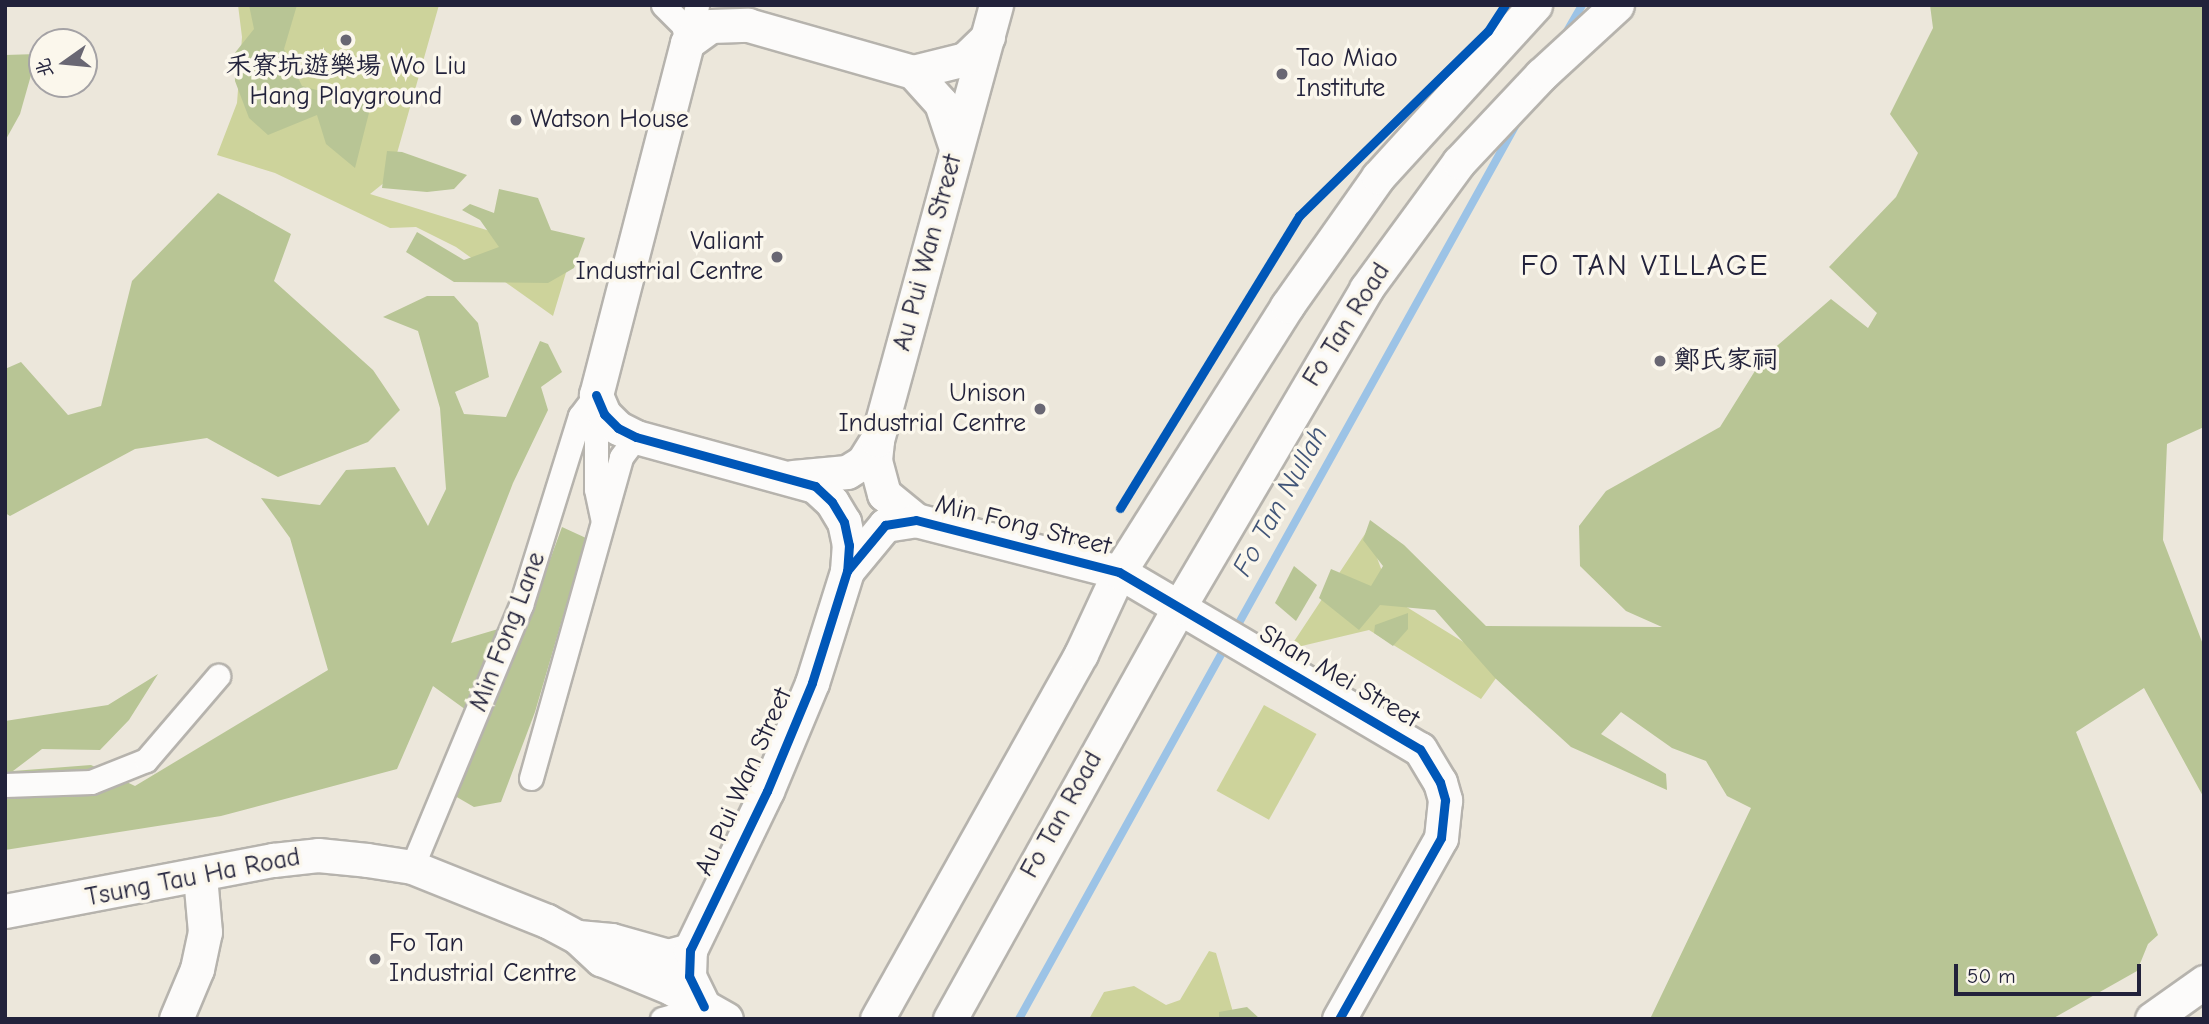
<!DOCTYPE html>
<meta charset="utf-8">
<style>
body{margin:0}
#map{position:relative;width:2209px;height:1024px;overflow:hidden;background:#ece7db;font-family:"Comic Neue","LXGW WenKai TC",sans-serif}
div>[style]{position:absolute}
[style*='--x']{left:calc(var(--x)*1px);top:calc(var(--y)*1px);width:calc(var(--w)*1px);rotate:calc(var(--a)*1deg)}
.green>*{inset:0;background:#cdd39b;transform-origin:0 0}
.forest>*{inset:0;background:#b8c595}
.stream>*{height:8px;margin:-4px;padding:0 4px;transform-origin:4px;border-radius:4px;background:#9cc3e6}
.roads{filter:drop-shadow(2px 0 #b6b3ad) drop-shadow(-2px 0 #b6b3ad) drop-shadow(0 2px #b6b3ad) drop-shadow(0 -2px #b6b3ad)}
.street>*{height:23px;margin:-11.5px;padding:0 11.5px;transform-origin:11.5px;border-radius:11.5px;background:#fcfbfa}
.secondary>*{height:33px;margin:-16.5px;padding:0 16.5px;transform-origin:16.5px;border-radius:16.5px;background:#fcfbfa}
.cycleway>*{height:9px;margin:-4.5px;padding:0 4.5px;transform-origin:4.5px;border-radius:4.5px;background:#0057b8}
.dots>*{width:19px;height:19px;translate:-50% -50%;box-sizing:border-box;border:4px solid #fbf7ec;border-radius:50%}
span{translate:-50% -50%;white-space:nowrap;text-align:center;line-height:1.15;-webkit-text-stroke:7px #fbf7ec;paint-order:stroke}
.poi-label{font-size:26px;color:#22223b}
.left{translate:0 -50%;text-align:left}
.right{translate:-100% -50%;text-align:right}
.street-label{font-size:26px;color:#22223b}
.water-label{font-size:28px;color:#415578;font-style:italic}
.quarter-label{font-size:30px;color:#22223b;letter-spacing:2px}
.frame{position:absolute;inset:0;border:7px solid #22223b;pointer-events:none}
.north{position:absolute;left:28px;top:28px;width:70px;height:70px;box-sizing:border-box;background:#fbf7ec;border:2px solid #a4a2a5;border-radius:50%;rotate:255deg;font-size:19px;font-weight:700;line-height:28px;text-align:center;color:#22223b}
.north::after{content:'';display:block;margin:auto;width:24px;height:32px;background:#696773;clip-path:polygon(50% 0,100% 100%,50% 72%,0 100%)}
.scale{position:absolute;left:1954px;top:964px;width:187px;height:32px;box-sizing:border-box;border:4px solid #22223b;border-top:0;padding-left:9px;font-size:21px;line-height:24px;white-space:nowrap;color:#22223b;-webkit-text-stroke:5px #fbf7ec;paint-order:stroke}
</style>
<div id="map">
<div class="green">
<div style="clip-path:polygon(238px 5px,439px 5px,390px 178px,370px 194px,571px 256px,553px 316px,456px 247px,416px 227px,390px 228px,275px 173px,217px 155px,237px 103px,242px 37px)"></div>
<div style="clip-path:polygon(1367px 531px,1392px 598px,1504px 667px,1481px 699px,1369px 630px,1289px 649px)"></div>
<div style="left:1264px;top:705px;width:60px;height:98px;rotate:29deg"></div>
<div style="clip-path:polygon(1209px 951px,1216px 953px,1235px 1019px,1089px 1019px,1104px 992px,1134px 986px,1166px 1005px,1180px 1000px)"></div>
</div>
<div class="forest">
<div style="clip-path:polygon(249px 5px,297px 5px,284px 49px,302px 86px,371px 105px,355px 168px,326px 144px,317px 115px,268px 135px,249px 118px,235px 81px,234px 54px,254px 29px)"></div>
<div style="clip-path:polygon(1930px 5px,2204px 5px,2204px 427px,2167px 444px,2163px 540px,2204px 647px,2204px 798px,2144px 688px,2076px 732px,2158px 935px,2148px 944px,2137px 971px,2052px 1019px,1650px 1019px,1751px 808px,1727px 796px,1706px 761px,1672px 748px,1621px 712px,1601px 734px,1666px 774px,1667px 790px,1571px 747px,1495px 678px,1435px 610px,1380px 605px,1359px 630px,1319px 598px,1331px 569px,1371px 586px,1383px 566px,1363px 540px,1370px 520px,1404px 545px,1486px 626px,1662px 627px,1626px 611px,1580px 566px,1579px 526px,1606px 491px,1720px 427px,1763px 358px,1831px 299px,1868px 328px,1877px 313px,1829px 267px,1896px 197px,1918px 153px,1890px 114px,1933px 28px)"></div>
<div style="clip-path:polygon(37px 54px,20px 114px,5px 141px,5px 55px)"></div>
<div style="clip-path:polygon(387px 151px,402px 152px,467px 175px,454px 189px,427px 192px,382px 188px)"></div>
<div style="clip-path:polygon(499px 189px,538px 198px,551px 230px,585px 238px,574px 268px,548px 283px,454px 282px,406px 252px,417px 232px,464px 260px,499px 247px,480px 220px,462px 210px,470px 204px,494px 213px)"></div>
<div style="clip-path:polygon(218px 193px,291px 234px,274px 281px,373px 370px,400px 410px,368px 442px,278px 477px,207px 438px,135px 449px,10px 516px,5px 513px,5px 369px,21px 362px,68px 415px,101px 406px,132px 281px)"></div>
<div style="clip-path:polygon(427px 296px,454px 296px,478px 323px,489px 377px,455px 392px,464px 414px,506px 417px,540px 341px,548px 344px,562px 372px,541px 387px,548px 410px,513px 483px,451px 643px,528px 620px,562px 527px,586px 538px,535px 712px,501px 802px,474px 807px,455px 796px,484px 723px,433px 686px,397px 769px,221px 816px,5px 850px,5px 721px,108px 705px,158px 674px,129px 720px,100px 750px,42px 749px,13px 771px,91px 765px,135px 786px,328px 670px,290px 538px,261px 498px,320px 505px,346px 470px,395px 467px,428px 526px,446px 489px,440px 408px,418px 331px,383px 317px)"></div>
<div style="clip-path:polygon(1294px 566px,1317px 585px,1296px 621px,1275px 603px)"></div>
<div style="clip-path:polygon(1408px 613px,1408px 629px,1393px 646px,1374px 633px,1375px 625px)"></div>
<div style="clip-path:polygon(1247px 1007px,1260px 1019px,1219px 1019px,1219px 1012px)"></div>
</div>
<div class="stream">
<div style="--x:1566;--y:33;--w:32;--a:-60"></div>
<div style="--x:1235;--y:630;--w:582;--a:-60.93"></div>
<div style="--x:1019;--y:1019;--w:429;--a:-61"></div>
</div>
<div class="roads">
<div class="street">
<div style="--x:663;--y:5;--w:28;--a:45"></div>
<div style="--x:683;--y:25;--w:18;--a:77"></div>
<div style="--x:687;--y:43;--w:39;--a:-75"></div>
<div style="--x:596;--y:398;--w:91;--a:90"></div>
<div style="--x:596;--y:489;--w:30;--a:78"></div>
<div style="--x:531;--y:778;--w:333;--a:-74.3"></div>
<div style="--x:621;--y:457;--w:25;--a:-53"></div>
<div style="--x:5;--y:785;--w:86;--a:-2"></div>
<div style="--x:91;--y:782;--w:59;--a:-21.8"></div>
<div style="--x:146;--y:760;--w:111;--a:-49.4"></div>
<div style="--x:412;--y:867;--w:284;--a:-67.4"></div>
<div style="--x:521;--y:605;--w:198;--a:-72.7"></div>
<div style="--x:580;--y:416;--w:26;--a:-53"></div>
<div style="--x:662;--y:1019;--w:44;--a:-15.9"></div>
</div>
<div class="secondary">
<div style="--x:913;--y:72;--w:42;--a:47.9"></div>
<div style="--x:941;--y:103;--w:47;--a:71.6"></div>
<div style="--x:793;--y:477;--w:54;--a:-5.3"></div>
<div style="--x:847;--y:472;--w:19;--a:-32"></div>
<div style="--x:863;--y:462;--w:26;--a:-58"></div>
<div style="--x:916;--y:520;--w:41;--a:-140.9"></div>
<div style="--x:884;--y:494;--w:35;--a:-105"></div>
<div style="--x:875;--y:460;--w:20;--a:-84"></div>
<div style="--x:877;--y:440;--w:451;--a:-74.7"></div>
<div style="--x:847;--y:571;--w:60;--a:-50.4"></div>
<div style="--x:885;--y:525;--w:31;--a:-9"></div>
<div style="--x:916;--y:520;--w:210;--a:14.4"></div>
<div style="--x:1119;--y:572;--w:349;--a:30.5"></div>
<div style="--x:1420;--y:749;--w:39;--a:59"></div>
<div style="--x:1440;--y:782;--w:19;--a:74"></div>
<div style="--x:1445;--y:800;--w:38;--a:96"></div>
<div style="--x:1441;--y:838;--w:208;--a:119.4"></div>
<div style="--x:5;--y:911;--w:273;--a:-10.8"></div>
<div style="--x:273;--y:860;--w:45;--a:-6.3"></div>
<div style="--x:318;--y:855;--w:49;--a:5.8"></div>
<div style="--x:367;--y:860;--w:46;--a:8.8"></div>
<div style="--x:412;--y:867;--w:145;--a:21.8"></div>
<div style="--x:547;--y:921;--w:34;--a:28"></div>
<div style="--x:577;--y:937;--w:33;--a:43"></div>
<div style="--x:601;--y:959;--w:76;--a:22.5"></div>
<div style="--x:671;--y:988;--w:63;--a:29.4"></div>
<div style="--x:578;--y:937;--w:33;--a:5"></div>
<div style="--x:611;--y:940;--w:59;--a:15.7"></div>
<div style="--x:668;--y:956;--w:23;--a:-15"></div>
<div style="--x:704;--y:1007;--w:34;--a:-116"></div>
<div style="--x:689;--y:976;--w:26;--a:-88"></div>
<div style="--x:690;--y:950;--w:177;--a:-64.2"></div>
<div style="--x:767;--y:791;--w:117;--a:-67.4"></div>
<div style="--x:812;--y:683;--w:117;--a:-72.6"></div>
<div style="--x:847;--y:571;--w:26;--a:-86"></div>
<div style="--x:849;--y:545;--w:24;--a:-102"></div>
<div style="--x:844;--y:522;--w:23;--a:-121"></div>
<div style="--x:832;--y:502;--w:23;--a:-137"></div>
<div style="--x:815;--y:486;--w:186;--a:-164.7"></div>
<div style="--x:636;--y:437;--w:20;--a:-153"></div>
<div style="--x:618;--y:428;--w:20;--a:-135"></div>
<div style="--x:604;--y:414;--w:21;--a:-113"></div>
<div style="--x:596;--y:395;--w:364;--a:-75.5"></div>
<div style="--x:687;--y:43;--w:29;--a:-36"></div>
<div style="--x:710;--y:26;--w:38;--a:-2"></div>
<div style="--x:748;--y:25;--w:172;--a:15.9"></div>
<div style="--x:913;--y:72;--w:54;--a:-14"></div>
<div style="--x:965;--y:59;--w:32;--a:-44"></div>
<div style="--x:176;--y:1019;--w:54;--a:-67.2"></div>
<div style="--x:197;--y:969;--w:38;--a:-78"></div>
<div style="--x:205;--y:932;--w:56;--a:-95.1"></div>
<div style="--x:877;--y:1019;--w:418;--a:-60.8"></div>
<div style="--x:1081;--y:654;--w:90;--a:-65.1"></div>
<div style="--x:1119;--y:572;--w:315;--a:-57.7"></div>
<div style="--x:1287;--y:306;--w:158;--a:-54.8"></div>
<div style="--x:1378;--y:177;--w:233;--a:-47.6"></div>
<div style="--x:950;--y:1019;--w:471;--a:-60.9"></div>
<div style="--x:1179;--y:607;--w:369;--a:-59.5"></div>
<div style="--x:1366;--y:289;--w:157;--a:-53.8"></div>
<div style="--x:1459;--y:162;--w:120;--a:-46.7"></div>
<div style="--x:1541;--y:75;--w:103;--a:-42.6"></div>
<div style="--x:2152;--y:1019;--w:64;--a:-35.4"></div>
</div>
</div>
<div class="cycleway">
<div style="--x:596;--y:395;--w:21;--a:67"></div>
<div style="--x:604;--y:414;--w:20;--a:45"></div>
<div style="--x:618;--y:428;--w:20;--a:27"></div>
<div style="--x:636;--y:437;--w:186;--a:15.3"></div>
<div style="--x:815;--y:486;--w:23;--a:43"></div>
<div style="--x:832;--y:502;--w:23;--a:59"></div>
<div style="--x:844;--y:522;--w:24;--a:78"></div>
<div style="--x:849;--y:545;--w:26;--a:94"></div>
<div style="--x:847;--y:571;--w:117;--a:107.4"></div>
<div style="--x:812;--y:683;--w:117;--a:112.6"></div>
<div style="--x:767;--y:791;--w:177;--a:115.8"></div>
<div style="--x:690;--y:950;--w:26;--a:92"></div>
<div style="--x:689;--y:976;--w:34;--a:64"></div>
<div style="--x:1120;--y:508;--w:342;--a:-58.5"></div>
<div style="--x:1299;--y:216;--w:264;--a:-44.4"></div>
<div style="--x:1488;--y:31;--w:31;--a:-57"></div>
<div style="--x:847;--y:571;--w:60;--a:-50.4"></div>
<div style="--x:885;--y:525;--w:31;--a:-9"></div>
<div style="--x:916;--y:520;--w:210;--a:14.4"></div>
<div style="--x:1119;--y:572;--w:349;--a:30.5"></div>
<div style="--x:1420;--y:749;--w:39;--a:59"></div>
<div style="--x:1440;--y:782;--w:19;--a:74"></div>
<div style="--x:1445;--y:800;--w:38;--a:96"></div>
<div style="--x:1441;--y:838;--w:208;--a:119.4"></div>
</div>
<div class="dots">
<div style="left:346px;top:40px;background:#696773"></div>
<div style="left:1282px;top:74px;background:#696773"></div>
<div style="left:516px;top:120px;background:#696773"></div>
<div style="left:777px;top:257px;background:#696773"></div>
<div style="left:1660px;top:361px;background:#696773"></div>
<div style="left:1040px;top:409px;background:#696773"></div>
<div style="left:375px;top:959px;background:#696773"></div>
</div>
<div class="poi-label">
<span class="left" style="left:1296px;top:74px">Tao Miao<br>Institute</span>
<span style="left:346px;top:82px">禾寮坑遊樂場 Wo Liu<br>Hang Playground</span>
<span class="left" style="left:530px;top:120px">Watson House</span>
<span class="right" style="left:763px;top:257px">Valiant<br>Industrial Centre</span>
<span class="left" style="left:1674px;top:361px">鄭氏家祠</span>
<span class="right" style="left:1026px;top:409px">Unison<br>Industrial Centre</span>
<span class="left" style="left:389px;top:959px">Fo Tan<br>Industrial Centre</span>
</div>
<div class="street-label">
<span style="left:928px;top:253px;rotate:-75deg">Au Pui Wan Street</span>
<span style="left:1347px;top:325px;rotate:-58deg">Fo Tan Road</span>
<span style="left:1023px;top:526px;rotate:14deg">Min Fong Street</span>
<span style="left:508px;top:632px;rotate:-69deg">Min Fong Lane</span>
<span style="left:1339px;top:677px;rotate:30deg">Shan Mei Street</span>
<span style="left:744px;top:782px;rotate:-66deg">Au Pui Wan Street</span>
<span style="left:1062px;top:815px;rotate:-61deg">Fo Tan Road</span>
<span style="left:193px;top:878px;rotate:-11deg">Tsung Tau Ha Road</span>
</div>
<div class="water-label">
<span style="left:1280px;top:501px;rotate:-61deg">Fo Tan Nullah</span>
</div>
<div class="quarter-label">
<span style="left:1645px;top:266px">FO TAN VILLAGE</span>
</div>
<div class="frame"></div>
<div class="north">北</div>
<div class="scale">50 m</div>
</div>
